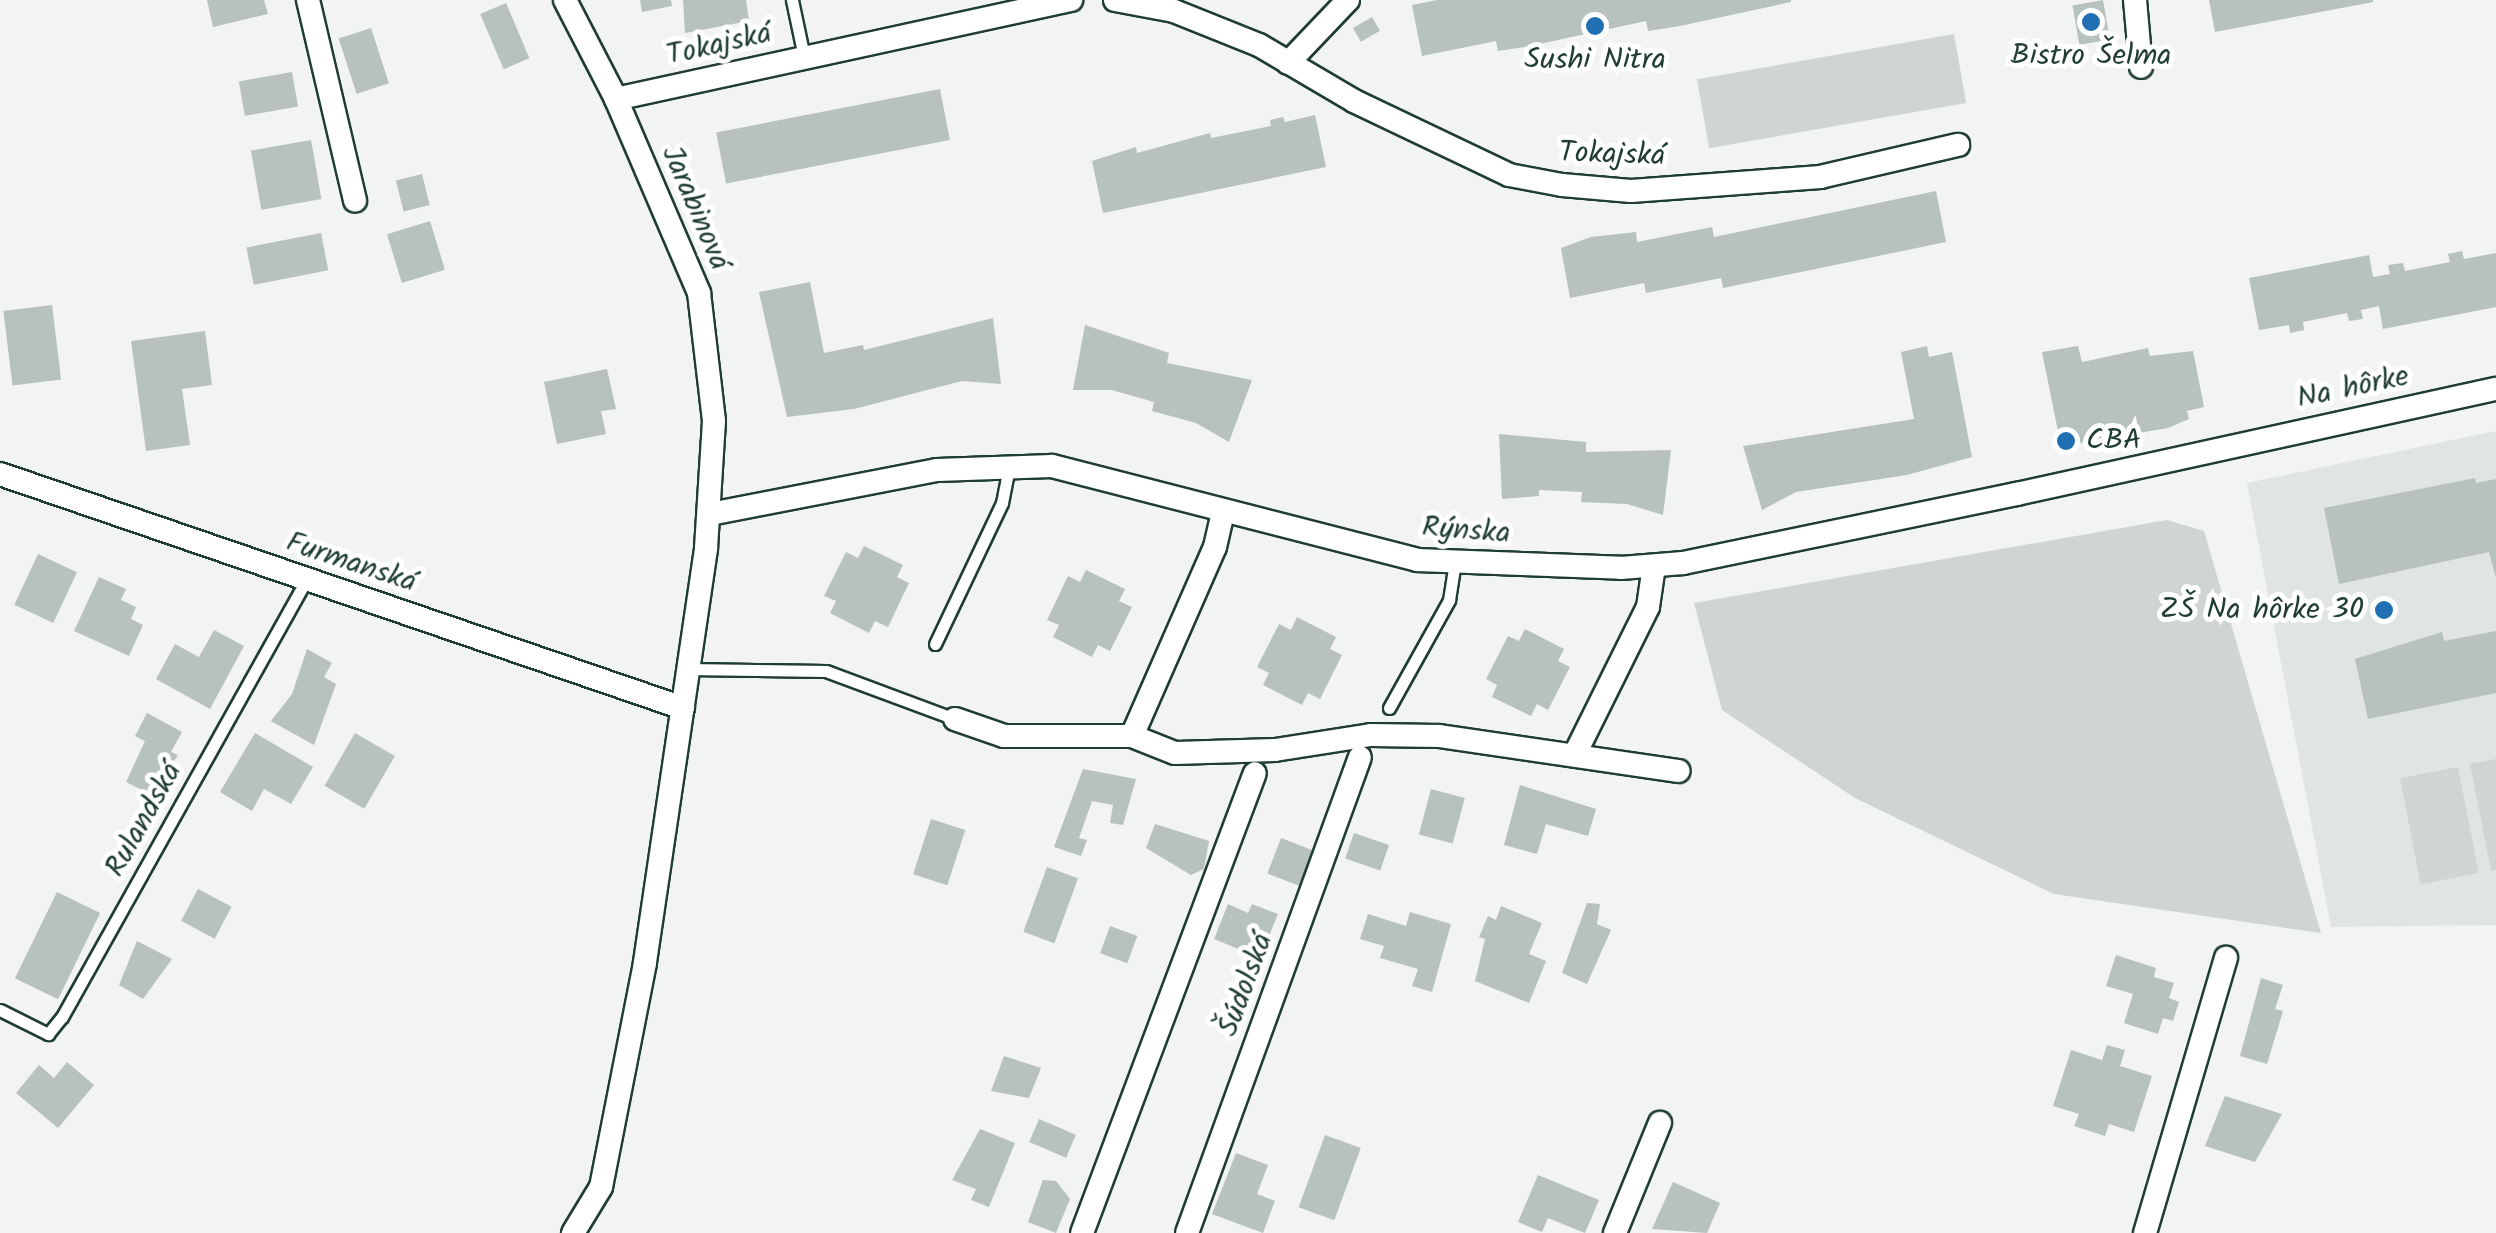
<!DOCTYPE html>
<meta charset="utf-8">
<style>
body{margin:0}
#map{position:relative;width:2496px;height:1233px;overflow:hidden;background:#f2f3f3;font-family:Kalam,sans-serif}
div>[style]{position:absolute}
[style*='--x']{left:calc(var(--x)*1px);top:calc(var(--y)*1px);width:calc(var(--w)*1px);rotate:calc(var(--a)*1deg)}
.built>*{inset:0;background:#e0e4e3}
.green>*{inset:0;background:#ced5d3;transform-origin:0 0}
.building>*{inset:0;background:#b7c1bd;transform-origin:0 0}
.roads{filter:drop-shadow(2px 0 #1f3d34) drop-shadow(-2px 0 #1f3d34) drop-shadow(0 2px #1f3d34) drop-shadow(0 -2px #1f3d34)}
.service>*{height:11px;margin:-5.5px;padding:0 5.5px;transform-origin:5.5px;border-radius:5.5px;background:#fff}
.minor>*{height:22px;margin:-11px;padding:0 11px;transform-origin:11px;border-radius:11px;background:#fff}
.dots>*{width:28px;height:28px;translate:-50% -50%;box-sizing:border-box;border:5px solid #fff;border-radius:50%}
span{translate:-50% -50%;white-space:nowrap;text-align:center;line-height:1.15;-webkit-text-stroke:10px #fff;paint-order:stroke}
.street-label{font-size:30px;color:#1f3d34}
.poi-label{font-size:30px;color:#1f3d34}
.left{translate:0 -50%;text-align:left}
.right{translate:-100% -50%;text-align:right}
</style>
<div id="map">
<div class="built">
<div style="clip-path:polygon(2496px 431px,2496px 925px,2331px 927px,2247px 483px)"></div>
</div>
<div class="green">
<div style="left:1954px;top:34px;width:70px;height:261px;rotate:80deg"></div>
<div style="clip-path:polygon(2167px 520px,2204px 531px,2321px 933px,2054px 894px,1855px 798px,1722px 710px,1694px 603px)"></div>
<div style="clip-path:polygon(2496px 759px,2496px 870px,2491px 871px,2470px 764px)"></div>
<div style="left:2458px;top:767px;width:108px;height:59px;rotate:79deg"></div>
</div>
<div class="building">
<div style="clip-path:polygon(207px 0,264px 0,268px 14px,213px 27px)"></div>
<div style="clip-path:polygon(640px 0,671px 0,672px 6px,642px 12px)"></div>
<div style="clip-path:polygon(683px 0,746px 0,749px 21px,685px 33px)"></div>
<div style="clip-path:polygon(1437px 0,1791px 0,1791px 2px,1680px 26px,1648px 31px,1646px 21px,1530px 46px,1498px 51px,1496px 41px,1422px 56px,1412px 5px)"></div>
<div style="left:2103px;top:0;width:40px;height:31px;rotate:80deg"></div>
<div style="clip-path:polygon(2209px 0,2373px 0,2373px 2px,2215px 32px)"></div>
<div style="left:506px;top:3px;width:60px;height:28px;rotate:67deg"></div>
<div style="left:1372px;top:17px;width:16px;height:22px;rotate:60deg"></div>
<div style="left:371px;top:28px;width:58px;height:34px;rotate:72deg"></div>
<div style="left:292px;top:72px;width:35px;height:54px;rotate:80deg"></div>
<div style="left:940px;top:89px;width:52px;height:228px;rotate:79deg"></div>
<div style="clip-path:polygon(1315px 115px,1326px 167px,1103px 213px,1092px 161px,1136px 147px,1137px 153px,1210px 133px,1211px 138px,1271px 126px,1270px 120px,1283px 117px,1285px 122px)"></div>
<div style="left:311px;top:140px;width:60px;height:61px;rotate:80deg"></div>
<div style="left:422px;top:174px;width:32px;height:27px;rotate:76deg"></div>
<div style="clip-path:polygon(1936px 191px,1946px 242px,1723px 288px,1721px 278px,1646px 293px,1644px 283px,1570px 298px,1561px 248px,1591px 237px,1636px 232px,1637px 242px,1712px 227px,1714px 237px)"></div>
<div style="left:430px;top:221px;width:51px;height:45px;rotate:73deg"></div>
<div style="left:321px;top:233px;width:38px;height:76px;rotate:79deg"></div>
<div style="clip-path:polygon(2462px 251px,2464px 259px,2496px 253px,2496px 307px,2383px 329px,2379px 306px,2361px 310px,2363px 319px,2349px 321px,2347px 313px,2303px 322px,2304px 330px,2290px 333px,2289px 325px,2259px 330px,2249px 278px,2369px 255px,2373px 277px,2390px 274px,2388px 265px,2403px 263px,2405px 271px,2450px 262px,2448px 254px)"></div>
<div style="clip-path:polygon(810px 282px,824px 353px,863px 345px,864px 350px,993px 318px,1001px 384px,962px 381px,854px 409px,787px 417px,759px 292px)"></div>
<div style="left:52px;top:305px;width:75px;height:49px;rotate:83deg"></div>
<div style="clip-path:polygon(1085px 325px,1169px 353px,1167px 363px,1252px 380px,1229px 442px,1196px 423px,1152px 411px,1154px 402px,1112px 390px,1073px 390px)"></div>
<div style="clip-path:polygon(205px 331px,212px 385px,182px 389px,190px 445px,146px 451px,131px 341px)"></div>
<div style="clip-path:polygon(1927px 346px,1929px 357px,1952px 352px,1972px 457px,1907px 475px,1796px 492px,1762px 510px,1743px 446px,1914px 419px,1901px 352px)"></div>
<div style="clip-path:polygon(2078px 346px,2082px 362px,2148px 348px,2150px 356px,2193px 351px,2204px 407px,2187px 411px,2189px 419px,2168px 428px,2061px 446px,2042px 352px)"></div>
<div style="clip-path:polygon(607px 369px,616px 409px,601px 411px,606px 434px,557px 444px,544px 382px)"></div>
<div style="clip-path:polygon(1499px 434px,1586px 442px,1586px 452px,1671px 450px,1663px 515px,1627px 504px,1581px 502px,1582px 492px,1539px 490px,1539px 496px,1502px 499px)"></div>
<div style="clip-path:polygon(2475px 478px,2476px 483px,2496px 479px,2496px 578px,2489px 552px,2339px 584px,2324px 508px)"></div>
<div style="clip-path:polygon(864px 546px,903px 565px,897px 577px,909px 583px,888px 627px,875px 621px,869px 633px,830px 613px,836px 601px,824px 596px,846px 552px,858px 558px)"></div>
<div style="left:38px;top:554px;width:43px;height:56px;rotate:25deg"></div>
<div style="clip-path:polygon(1086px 570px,1125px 589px,1119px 601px,1132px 607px,1110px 651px,1098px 645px,1092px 657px,1053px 637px,1059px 625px,1047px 620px,1068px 576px,1080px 582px)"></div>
<div style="clip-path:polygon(99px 577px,126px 589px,121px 600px,136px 607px,131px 619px,143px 625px,129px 656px,74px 631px)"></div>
<div style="clip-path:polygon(1297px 617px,1336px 637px,1330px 649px,1342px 655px,1320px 699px,1308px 693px,1302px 705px,1263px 685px,1269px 673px,1257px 667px,1279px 624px,1291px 630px)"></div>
<div style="clip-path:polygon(1525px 629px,1564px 649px,1558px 661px,1570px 667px,1548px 710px,1537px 704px,1531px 716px,1492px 697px,1497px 685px,1486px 679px,1508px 636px,1519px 641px)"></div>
<div style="clip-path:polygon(214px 630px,244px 646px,210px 709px,156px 679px,175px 644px,199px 657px)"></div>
<div style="clip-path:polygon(2496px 631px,2496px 693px,2368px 719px,2355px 659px,2442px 632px,2444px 641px)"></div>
<div style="clip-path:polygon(307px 649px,332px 663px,324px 677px,336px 684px,314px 745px,271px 721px,292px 694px)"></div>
<div style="clip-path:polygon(147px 713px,182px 732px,171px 752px,178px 755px,152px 795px,126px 782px,145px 741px,135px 736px)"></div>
<div style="clip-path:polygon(255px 733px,313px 767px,291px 804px,264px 789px,252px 811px,220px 792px)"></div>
<div style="left:355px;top:733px;width:46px;height:61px;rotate:30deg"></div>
<div style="clip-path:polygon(1083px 769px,1136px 779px,1123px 825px,1110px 823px,1113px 805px,1092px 801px,1079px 838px,1087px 840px,1081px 856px,1054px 847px)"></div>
<div style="clip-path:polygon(1520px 785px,1596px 809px,1588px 836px,1546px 824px,1537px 854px,1504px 845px)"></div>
<div style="left:1431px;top:789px;width:35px;height:47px;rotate:15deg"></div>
<div style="left:931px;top:819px;width:36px;height:58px;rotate:18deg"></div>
<div style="clip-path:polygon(1155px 824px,1209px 841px,1204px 869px,1191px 875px,1146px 848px)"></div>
<div style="left:1354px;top:833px;width:37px;height:27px;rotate:19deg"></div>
<div style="left:1281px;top:838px;width:34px;height:38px;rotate:21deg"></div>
<div style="left:1047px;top:867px;width:33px;height:69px;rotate:20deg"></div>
<div style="left:198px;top:889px;width:38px;height:36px;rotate:28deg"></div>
<div style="left:57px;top:892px;width:48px;height:96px;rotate:26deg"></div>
<div style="clip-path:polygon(1587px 903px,1600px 904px,1597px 924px,1611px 930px,1587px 984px,1562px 973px)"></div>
<div style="clip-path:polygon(1228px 904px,1248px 913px,1252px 904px,1278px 914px,1260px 958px,1214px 939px)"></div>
<div style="clip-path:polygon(1501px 906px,1542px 923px,1529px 954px,1546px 961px,1529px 1003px,1475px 981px,1485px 939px,1479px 937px,1488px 916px,1496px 920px)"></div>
<div style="clip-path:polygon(1410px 912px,1451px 924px,1432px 992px,1412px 986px,1418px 969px,1380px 958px,1384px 946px,1360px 939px,1368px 914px,1406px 926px)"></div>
<div style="left:1110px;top:926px;width:29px;height:29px;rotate:20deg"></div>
<div style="clip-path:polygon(137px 941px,172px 959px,143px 999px,119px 985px)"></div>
<div style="clip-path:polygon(2116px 955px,2156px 968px,2154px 977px,2174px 983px,2169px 998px,2179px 1002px,2173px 1021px,2163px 1018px,2158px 1034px,2124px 1023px,2133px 994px,2106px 986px)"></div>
<div style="clip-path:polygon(2261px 978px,2283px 985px,2275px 1009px,2283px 1011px,2267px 1064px,2240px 1056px)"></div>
<div style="clip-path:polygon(2107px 1045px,2125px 1050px,2120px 1066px,2152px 1076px,2134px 1132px,2109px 1124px,2105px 1136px,2074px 1126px,2079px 1114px,2053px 1106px,2071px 1050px,2102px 1060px)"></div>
<div style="clip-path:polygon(1004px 1056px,1041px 1068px,1029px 1098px,991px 1091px)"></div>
<div style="clip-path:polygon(67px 1062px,94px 1085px,58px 1128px,16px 1093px,39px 1065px,54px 1078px)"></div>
<div style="clip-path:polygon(2225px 1096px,2282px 1114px,2255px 1162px,2205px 1146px)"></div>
<div style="left:1039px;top:1119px;width:40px;height:25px;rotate:23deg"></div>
<div style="clip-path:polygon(980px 1129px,1015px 1143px,989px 1207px,971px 1200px,976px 1189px,952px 1180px)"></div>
<div style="left:1325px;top:1135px;width:38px;height:77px;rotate:20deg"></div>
<div style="clip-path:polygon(1236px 1153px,1268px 1165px,1257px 1194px,1275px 1201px,1263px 1233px,1212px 1214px)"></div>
<div style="clip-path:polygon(1538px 1175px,1599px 1200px,1585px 1233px,1548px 1218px,1542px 1232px,1518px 1222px)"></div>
<div style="clip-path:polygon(1043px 1180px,1056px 1181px,1070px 1199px,1056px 1233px,1028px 1222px)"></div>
<div style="clip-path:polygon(1673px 1182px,1720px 1203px,1707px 1233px,1652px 1229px)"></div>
</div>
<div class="roads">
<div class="service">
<div style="--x:792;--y:0;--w:58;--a:78.1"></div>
<div style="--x:935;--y:644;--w:156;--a:-64.6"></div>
<div style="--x:1002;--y:503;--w:36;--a:-79"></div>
<div style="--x:687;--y:669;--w:139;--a:0.8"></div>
<div style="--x:826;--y:671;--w:138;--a:20.4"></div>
<div style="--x:1389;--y:708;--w:124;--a:-60.9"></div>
<div style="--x:1449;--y:600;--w:37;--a:-81"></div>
<div style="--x:0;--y:1010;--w:54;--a:26.6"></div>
<div style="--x:48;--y:1034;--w:22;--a:-51"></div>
<div style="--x:62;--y:1017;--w:500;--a:-60.8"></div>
</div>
<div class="minor">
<div style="--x:308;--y:0;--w:206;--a:76.8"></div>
<div style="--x:565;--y:0;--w:111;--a:62.7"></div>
<div style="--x:616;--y:99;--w:211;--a:66.8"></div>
<div style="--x:699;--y:293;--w:129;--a:83.3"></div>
<div style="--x:714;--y:421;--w:128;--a:93.6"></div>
<div style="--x:706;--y:549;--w:418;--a:98.4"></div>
<div style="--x:645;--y:963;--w:228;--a:101.1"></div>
<div style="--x:601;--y:1187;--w:54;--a:121.3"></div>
<div style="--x:1115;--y:0;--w:60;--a:10.6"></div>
<div style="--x:1174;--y:11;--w:92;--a:21.8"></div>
<div style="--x:1259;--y:45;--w:110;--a:30.5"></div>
<div style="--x:1354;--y:101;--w:172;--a:25.5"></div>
<div style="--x:1509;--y:175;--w:54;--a:10.7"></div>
<div style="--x:1562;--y:185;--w:69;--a:5"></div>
<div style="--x:1631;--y:191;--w:190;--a:-4.2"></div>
<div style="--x:1820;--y:177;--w:142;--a:-13.1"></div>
<div style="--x:2135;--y:0;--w:67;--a:84.9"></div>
<div style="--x:1288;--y:63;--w:87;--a:-46.4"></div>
<div style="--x:616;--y:99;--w:466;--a:-12.3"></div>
<div style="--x:0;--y:474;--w:722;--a:18.91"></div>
<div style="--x:710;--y:514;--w:231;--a:-11"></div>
<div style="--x:937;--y:470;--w:115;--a:-2"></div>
<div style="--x:1052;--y:466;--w:377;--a:14.4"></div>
<div style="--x:1417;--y:560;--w:204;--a:2.2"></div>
<div style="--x:1621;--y:568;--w:62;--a:-4.6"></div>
<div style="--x:1683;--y:563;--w:341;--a:-11.7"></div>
<div style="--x:2017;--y:494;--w:490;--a:-12.4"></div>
<div style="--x:955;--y:719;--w:52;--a:19.1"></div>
<div style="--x:1004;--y:736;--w:128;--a:0"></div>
<div style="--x:1132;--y:736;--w:46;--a:21.6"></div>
<div style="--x:1175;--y:753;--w:100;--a:-1.7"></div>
<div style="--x:1275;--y:750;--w:97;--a:-8.9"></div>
<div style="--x:1371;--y:735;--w:68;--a:0.8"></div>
<div style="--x:1439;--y:736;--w:242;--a:8.3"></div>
<div style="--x:1132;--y:736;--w:206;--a:-66.3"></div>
<div style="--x:1215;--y:547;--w:36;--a:-77"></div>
<div style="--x:1576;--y:752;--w:162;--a:-63.6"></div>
<div style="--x:1648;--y:607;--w:41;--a:-81.7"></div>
<div style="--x:1082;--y:1233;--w:491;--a:-69.4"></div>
<div style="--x:1187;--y:1233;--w:506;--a:-70.03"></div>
<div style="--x:1615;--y:1233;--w:119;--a:-67.8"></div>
<div style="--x:2145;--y:1233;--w:287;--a:-73.6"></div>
</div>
</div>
<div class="dots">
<div style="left:2091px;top:22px;background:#1f6fb2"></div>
<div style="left:1595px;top:26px;background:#1f6fb2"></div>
<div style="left:2066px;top:441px;background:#1f6fb2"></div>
<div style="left:2384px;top:610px;background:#1f6fb2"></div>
</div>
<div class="street-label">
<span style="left:719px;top:45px;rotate:-13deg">Tokajská</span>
<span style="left:1612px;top:155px;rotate:2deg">Tokajská</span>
<span style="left:695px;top:208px;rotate:67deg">Jarabinová</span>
<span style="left:2353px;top:388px;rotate:-12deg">Na hôrke</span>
<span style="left:1466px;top:531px;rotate:4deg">Rýnska</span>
<span style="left:351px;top:563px;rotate:18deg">Furmanská</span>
<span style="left:144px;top:820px;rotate:-61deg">Rulandská</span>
<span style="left:1246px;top:985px;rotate:-70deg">Šúdolská</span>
</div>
<div class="poi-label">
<span style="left:2091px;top:56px">Bistro Šelma</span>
<span style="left:1595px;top:60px">Sushi Nitra</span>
<span class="left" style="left:2086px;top:441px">CBA</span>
<span class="right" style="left:2364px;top:610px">ZŠ Na hôrke 30</span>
</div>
</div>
